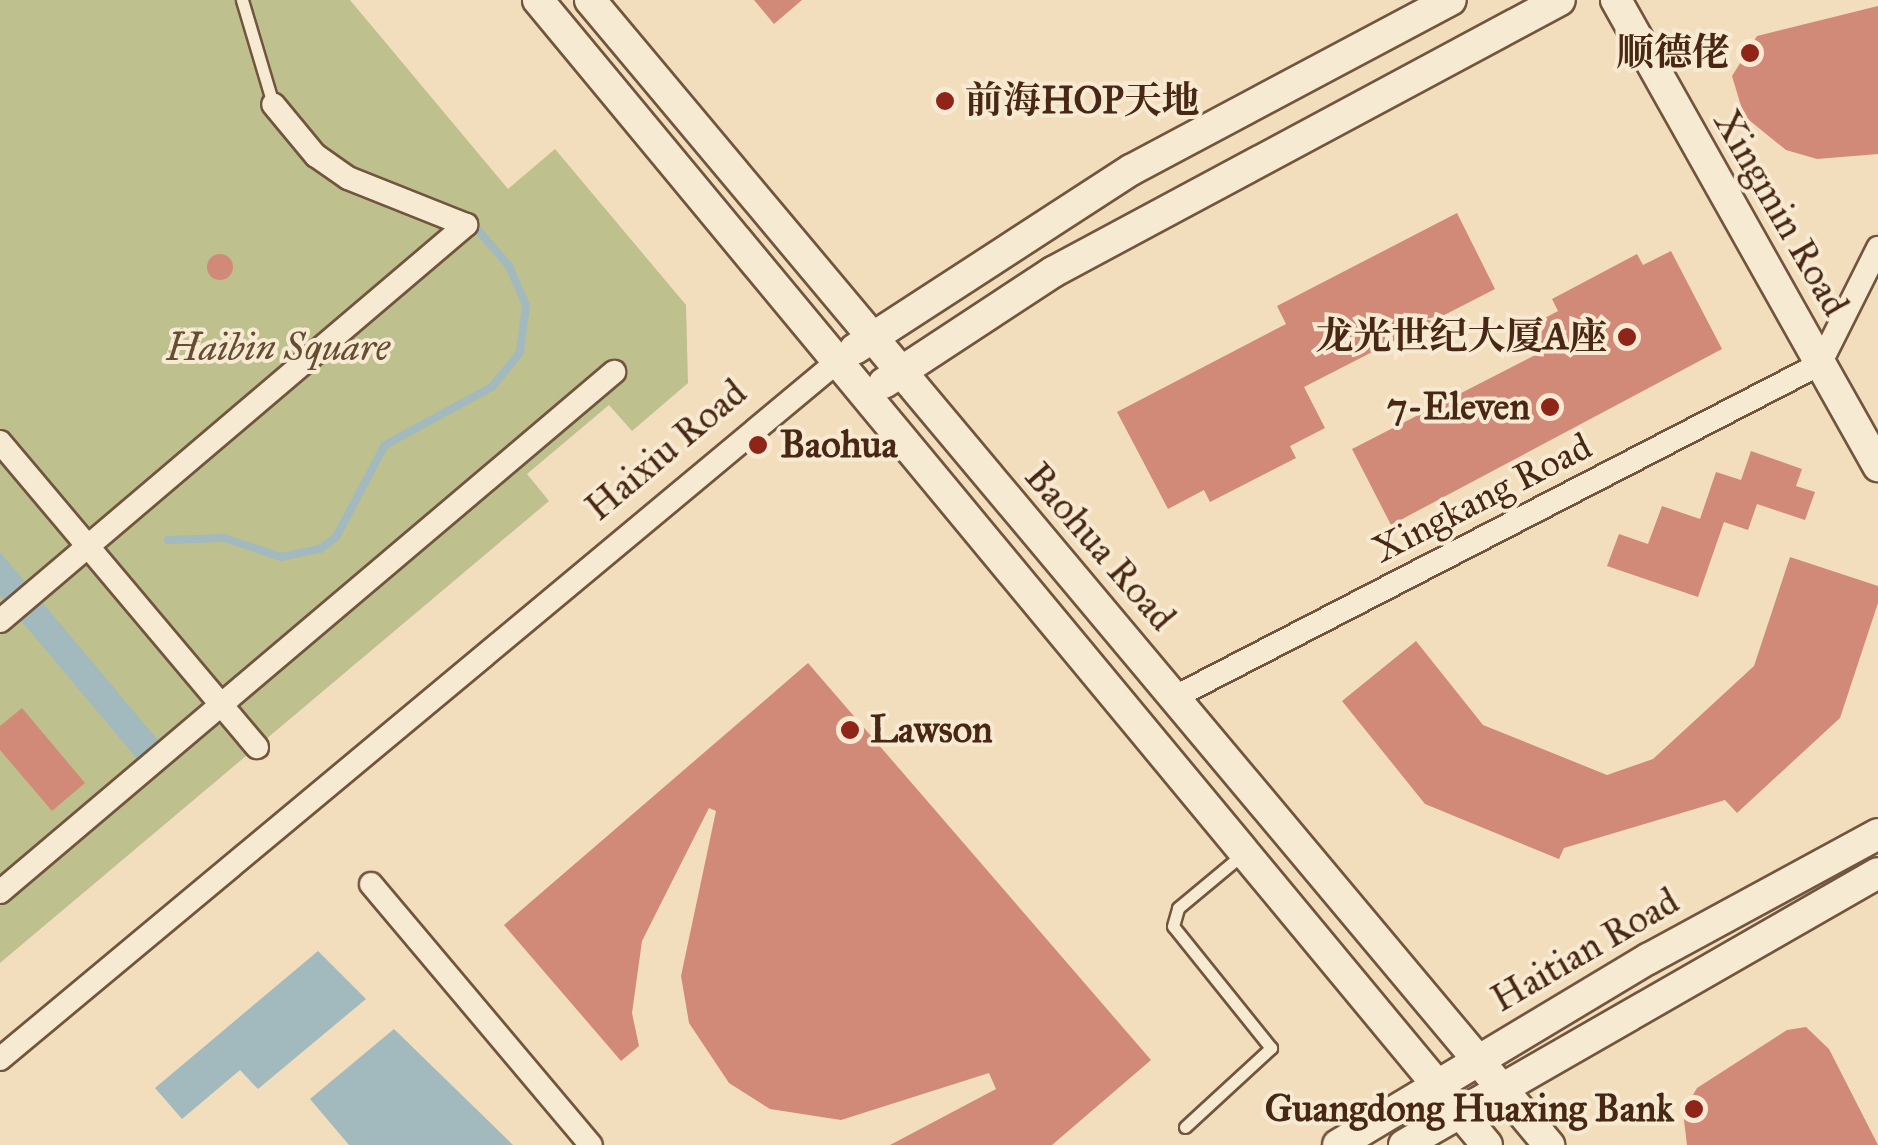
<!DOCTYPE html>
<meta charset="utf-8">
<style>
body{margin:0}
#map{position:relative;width:1878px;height:1145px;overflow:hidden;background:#f2debc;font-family:"IM FELL Great Primer","Noto Serif SC",serif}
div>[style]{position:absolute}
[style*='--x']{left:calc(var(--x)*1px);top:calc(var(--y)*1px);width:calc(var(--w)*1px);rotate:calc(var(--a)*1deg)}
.green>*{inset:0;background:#bec08e}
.water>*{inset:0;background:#a2b9bd;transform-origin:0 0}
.stream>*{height:8px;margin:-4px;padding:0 4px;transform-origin:4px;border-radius:4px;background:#a2b9bd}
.building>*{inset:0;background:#d28a78}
.round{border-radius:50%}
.roads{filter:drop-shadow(2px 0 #72553e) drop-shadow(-2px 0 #72553e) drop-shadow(0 2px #72553e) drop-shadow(0 -2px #72553e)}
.lane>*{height:11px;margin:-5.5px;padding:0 5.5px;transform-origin:5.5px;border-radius:5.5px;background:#f7ead3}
.street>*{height:22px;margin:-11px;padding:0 11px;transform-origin:11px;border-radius:11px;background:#f7ead3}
.secondary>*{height:30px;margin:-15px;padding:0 15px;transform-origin:15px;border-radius:15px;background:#f7ead3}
.dots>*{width:28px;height:28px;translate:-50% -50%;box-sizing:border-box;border:5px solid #f7ead3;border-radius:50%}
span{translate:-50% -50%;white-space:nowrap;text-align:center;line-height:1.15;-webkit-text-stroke:8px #f7ead3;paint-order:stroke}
.poi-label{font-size:38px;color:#482714;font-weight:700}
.right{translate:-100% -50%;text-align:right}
.left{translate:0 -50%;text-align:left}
.street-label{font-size:38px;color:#482714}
.park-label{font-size:38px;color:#664d32;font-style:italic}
</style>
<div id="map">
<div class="green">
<div style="clip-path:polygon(0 0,350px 0,508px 189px,555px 149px,686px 305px,688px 383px,632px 431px,609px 405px,527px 474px,549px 501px,0 963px)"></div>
</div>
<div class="water">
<div style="left:0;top:552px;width:255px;height:28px;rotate:50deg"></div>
<div style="clip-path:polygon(318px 951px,366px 999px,258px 1089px,240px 1070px,182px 1119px,155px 1088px)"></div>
<div style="clip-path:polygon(394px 1029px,513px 1145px,349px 1145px,310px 1099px)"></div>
</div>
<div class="stream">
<div style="--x:168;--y:540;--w:56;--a:-2"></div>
<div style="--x:224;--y:538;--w:60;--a:18.4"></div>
<div style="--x:281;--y:557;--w:40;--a:-12"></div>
<div style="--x:320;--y:549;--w:20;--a:-37"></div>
<div style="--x:336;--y:537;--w:104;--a:-62"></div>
<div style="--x:385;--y:445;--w:122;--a:-28.5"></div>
<div style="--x:492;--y:387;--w:45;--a:-51.3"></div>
<div style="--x:520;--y:352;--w:47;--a:-82.7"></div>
<div style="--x:526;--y:305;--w:43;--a:-113.6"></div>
<div style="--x:509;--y:266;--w:49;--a:-130.9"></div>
</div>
<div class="building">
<div style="clip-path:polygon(754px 0,802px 0,774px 24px)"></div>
<div style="clip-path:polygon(1878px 6px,1878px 154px,1817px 159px,1786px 150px,1744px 116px,1732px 76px,1757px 36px)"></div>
<div style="clip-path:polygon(1457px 213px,1495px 289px,1304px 387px,1325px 428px,1290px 446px,1296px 458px,1210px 502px,1204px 490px,1168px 509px,1117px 412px,1286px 324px,1277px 306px)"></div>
<div style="clip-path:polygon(1671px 251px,1722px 349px,1391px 525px,1352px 449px,1545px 350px,1532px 325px,1558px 311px,1552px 299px,1637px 254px,1643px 265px)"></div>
<div class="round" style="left:207px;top:254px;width:26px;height:26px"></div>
<div style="clip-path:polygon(1751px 451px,1802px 469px,1796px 486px,1815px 492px,1805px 520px,1757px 504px,1748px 530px,1724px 522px,1698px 597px,1607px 566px,1619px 534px,1648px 544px,1662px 506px,1700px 519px,1716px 472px,1741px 480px)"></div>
<div style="clip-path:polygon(1790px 557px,1878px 586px,1878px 603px,1840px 718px,1737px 813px,1725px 800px,1564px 848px,1559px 859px,1425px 804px,1342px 701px,1416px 641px,1483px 725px,1607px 775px,1653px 759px,1754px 666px)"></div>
<div style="clip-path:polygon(808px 663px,1151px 1060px,1052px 1145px,890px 1145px,996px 1089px,989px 1073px,841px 1120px,770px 1109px,729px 1083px,689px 1023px,681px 976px,716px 811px,709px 808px,642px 941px,632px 1013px,639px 1046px,621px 1061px,504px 925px)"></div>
<div style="clip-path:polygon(22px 708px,85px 783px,52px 811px,0 750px,0 726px)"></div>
<div style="clip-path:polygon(1806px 1027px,1829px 1049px,1878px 1145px,1687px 1145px,1683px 1112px,1697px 1088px,1787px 1030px)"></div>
</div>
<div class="roads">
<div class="lane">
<div style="--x:242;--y:0;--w:109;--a:73.4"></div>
<div style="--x:1185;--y:1127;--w:117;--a:-42.6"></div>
<div style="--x:1271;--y:1048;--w:156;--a:-128.8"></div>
<div style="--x:1173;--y:926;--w:19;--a:-74"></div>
<div style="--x:1178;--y:908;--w:86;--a:-39.8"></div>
</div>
<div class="street">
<div style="--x:0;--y:442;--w:399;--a:49.9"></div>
<div style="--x:0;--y:621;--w:612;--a:-40.36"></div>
<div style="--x:466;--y:225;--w:127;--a:-158.3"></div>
<div style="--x:348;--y:178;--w:39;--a:-145"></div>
<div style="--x:316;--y:156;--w:67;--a:-129.6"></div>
<div style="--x:1177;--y:696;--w:724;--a:-27.31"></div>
<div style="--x:1820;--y:364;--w:130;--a:-63.4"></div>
<div style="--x:371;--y:884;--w:341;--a:49.9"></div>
<div style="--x:0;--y:892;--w:805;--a:-40.26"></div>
<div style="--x:0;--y:1059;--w:1089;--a:-39.79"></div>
</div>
<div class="secondary">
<div style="--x:538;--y:0;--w:1487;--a:50.35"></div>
<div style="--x:590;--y:0;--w:1494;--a:50.05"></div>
<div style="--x:1616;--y:0;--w:535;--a:60.65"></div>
<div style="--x:855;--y:349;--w:329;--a:-33"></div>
<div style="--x:1131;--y:170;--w:362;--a:-28"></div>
<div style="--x:884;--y:383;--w:202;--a:-33.3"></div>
<div style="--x:1053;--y:272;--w:575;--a:-28.21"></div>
<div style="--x:1338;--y:1145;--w:362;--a:-31"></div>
<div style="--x:1648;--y:959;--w:262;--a:-28.5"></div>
<div style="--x:1404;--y:1145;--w:546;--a:-29.85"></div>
</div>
</div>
<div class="dots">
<div style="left:1750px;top:53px;background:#8f2418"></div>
<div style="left:945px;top:101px;background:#8f2418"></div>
<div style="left:1627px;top:337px;background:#8f2418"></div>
<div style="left:1550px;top:407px;background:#8f2418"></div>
<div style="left:758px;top:445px;background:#8f2418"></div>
<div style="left:850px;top:730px;background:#8f2418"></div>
<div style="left:1694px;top:1109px;background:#8f2418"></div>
</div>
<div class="poi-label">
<span class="right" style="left:1730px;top:53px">顺德佬</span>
<span class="left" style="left:965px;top:101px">前海HOP天地</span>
<span class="right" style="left:1607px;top:337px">龙光世纪大厦A座</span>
<span class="right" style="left:1530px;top:407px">7-Eleven</span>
<span class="left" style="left:780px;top:445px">Baohua</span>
<span class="left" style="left:870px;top:730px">Lawson</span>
<span class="right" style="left:1674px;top:1109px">Guangdong Huaxing Bank</span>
</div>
<div class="street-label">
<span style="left:1781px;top:213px;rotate:60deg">Xingmin Road</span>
<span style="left:666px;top:450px;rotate:-40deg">Haixiu Road</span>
<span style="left:1482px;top:498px;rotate:-27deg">Xingkang Road</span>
<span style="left:1100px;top:547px;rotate:49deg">Baohua Road</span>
<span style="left:1585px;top:950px;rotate:-30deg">Haitian Road</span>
</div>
<div class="park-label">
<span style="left:278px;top:348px">Haibin Square</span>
</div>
</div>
